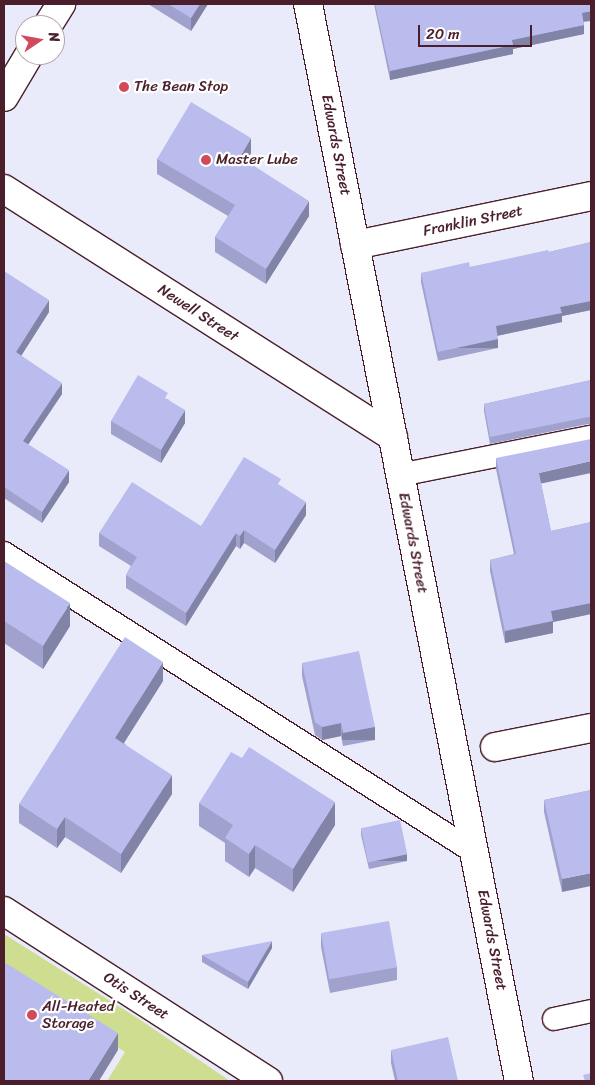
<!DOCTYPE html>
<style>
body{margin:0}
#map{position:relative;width:595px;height:1085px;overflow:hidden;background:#eaebfa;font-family:Sriracha,sans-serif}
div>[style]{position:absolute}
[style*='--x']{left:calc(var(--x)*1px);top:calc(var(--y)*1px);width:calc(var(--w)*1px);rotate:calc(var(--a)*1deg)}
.green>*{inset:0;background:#cfdd91}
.roads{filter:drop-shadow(1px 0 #4a1f2b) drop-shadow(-1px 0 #4a1f2b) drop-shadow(0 1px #4a1f2b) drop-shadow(0 -1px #4a1f2b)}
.lane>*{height:22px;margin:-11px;padding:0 11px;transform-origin:11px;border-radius:11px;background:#fff}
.street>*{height:28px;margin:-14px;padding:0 14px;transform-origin:14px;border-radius:14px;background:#fff}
.secondary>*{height:28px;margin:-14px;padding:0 14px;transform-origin:14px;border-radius:14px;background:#fff}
.wall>*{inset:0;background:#a0a2cd}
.shaded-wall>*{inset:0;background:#8284a7;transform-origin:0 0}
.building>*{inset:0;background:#babcee;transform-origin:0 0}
.dots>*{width:14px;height:14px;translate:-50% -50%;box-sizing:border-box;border:2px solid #fff;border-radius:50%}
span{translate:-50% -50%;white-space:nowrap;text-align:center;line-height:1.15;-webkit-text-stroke:4.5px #fff;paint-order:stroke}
.poi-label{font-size:15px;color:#4a1f2b}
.left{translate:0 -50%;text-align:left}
.street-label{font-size:15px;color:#4a1f2b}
.frame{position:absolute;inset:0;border:5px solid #4a1f2b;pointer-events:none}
.north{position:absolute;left:15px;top:15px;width:50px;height:50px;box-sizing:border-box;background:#fff;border:1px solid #b7a5aa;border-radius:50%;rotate:78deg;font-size:14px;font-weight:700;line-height:20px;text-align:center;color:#4a1f2b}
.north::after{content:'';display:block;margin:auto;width:18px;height:22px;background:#d1495b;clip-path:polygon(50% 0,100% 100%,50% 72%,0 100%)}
.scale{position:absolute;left:418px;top:25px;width:114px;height:22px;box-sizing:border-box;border:2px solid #4a1f2b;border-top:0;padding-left:6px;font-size:15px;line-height:18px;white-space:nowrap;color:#4a1f2b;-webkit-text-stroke:4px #fff;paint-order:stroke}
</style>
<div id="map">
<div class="green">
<div style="clip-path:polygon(4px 934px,139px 1019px,230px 1081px,107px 1081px,125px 1052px,4px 976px)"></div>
</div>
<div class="roads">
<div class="lane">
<div style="--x:400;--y:475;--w:195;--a:-11.3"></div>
<div style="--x:4;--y:553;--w:557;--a:32.46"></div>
<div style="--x:554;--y:1019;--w:38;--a:-12"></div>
</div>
<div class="street">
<div style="--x:308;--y:4;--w:1097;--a:78.92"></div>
<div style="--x:4;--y:189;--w:461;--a:32.5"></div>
<div style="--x:355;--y:245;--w:241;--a:-11.7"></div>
<div style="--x:495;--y:747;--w:98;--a:-11.2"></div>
<div style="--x:4;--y:911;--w:314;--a:32.8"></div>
</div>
<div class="secondary">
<div style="--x:48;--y:25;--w:25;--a:-58"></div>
<div style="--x:4;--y:97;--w:49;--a:-59.2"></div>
</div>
</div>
<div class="wall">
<div style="clip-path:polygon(148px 4px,208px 4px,191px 31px)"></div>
<div style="clip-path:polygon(374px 4px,591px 4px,584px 22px,584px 34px,513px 49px,513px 54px,390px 80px)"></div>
<div style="clip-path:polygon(251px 153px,247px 161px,309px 216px,266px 284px,215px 252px,215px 237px,228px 216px,157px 174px,157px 159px)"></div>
<div style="clip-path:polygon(591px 242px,591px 310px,562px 316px,562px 322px,497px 336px,498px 348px,438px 361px,421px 282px,421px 273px,470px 267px,549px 252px)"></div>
<div style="clip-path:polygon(4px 271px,49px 312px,21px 356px,62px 394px,28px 445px,69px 482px,42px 523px,4px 498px)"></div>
<div style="clip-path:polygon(591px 380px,591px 424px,588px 424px,490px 444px,484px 411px,484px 404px)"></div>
<div style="clip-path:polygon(168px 399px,185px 423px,161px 463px,111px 434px,111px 421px)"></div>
<div style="clip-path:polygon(496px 458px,541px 484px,551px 531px,591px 522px,591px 614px,553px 622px,553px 633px,505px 643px,490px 571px,490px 560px,514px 554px,496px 469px)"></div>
<div style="clip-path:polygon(281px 486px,306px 515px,275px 563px,244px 543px,240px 549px,236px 546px,186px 626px,126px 588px,126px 575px,131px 566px,99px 546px,99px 533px,201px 526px)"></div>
<div style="clip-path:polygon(4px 561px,70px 626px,43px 669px,4px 643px)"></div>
<div style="clip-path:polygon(302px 663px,375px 740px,343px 746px,341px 736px,322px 740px,315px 735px,302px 676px)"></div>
<div style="clip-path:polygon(163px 681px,124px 743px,172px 794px,121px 873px,65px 837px,57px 848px,19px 823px,19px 804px)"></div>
<div style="clip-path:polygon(591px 790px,562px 892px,544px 812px,544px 800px)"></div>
<div style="clip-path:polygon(199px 803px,335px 825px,293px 892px,255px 868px,249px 877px,225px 861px,225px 843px,199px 826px)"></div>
<div style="clip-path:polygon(361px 828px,407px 861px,369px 869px,361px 835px)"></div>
<div style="clip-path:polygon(321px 934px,397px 967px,397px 980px,330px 993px,321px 947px)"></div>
<div style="clip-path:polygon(272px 948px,248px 989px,202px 962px,202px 955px)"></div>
<div style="clip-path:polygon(391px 1050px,458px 1081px,395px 1081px,391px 1063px)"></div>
</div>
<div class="shaded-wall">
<div style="clip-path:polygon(200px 4px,208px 4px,191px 31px,191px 18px)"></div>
<div style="clip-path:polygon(591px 11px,591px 21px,582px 22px,582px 13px)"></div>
<div style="clip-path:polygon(584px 25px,584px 34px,513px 49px,513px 54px,390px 80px,390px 71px,512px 40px)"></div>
<div style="clip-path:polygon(251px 138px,251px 153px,240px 172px,240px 157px)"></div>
<div style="clip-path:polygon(309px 201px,309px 216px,266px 284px,266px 269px)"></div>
<div style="clip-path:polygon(49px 300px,49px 312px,16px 364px,16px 352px)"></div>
<div style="clip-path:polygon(591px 301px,591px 310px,562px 316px,562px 322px,496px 336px,496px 326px,560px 307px)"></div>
<div style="left:498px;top:339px;width:9px;height:61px;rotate:90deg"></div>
<div style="clip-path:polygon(62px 383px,62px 394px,23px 452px,23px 441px)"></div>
<div style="clip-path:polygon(185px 410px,185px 423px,161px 463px,161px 450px)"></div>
<div style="clip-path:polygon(591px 461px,591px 473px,539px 484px,539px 473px)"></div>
<div style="clip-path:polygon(69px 470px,69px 482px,42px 523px,42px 512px)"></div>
<div style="clip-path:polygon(306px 502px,306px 515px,275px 563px,275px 550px)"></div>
<div style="clip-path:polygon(244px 530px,244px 543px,240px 549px,240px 536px)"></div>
<div style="clip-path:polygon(236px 533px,236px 546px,186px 626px,186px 613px)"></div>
<div style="clip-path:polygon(70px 603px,70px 626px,43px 669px,43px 646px)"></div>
<div style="clip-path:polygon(591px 603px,591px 614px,553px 622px,553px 633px,505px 643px,505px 631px,551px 611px)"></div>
<div style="clip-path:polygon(163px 662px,163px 681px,115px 757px,115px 738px)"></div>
<div style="clip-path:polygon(341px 723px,341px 736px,322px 740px,322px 727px)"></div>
<div style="left:375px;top:727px;width:13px;height:33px;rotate:90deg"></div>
<div style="clip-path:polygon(172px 775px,172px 794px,121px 873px,121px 854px)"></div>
<div style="clip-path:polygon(335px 802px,335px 825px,293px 892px,293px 869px)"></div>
<div style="clip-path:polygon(65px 817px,65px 837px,57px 848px,57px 829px)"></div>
<div style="clip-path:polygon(255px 845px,255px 868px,249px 877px,249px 854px)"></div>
<div style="left:407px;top:854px;width:7px;height:39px;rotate:90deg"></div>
<div style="clip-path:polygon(591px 873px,591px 886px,562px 892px,562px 879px)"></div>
<div style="clip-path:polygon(272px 941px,272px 948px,248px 989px,248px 982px)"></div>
<div style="clip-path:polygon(118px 1033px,118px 1050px,99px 1081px,88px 1081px)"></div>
</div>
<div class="building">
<div style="clip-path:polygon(168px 4px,200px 4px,191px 18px)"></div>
<div style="clip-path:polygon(375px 4px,591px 4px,591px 11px,582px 13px,584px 25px,512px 40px,513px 45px,390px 71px)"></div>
<div style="clip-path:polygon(191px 102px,251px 138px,240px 157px,309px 201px,266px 269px,215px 237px,235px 205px,157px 159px)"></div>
<div style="clip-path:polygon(591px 242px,591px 301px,560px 307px,562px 313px,496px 326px,498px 339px,438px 352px,421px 273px,469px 262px,470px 267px,548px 250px,549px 252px)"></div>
<div style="clip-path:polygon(4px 271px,49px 300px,16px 352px,62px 383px,23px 441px,69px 470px,42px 512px,4px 487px)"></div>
<div style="clip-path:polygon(138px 375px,168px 393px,165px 398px,185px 410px,161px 450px,111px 421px)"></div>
<div style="clip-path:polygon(591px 380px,591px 417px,588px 417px,490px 437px,484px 404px)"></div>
<div style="clip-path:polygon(591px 439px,591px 461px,539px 473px,551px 531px,591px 522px,591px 603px,551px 611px,553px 621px,505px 631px,490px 560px,516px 554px,496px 458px)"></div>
<div style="clip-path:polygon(244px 457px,281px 479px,278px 484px,306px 502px,275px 550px,244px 530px,240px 536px,236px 533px,186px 613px,126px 575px,137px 557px,99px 533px,132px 482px,201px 526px)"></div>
<div style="clip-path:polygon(4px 561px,70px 603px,43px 646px,4px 621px)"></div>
<div style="clip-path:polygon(125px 637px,163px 662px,115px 738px,172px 775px,121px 854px,65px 817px,57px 829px,19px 804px)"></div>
<div style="clip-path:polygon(359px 651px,375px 727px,343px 733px,341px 723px,322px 727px,315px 722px,302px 663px)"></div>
<div style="clip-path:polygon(249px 747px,335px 802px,293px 869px,255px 845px,249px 854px,225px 838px,233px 825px,199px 803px,231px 752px,242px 758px)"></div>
<div style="clip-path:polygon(591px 790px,591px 873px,562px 879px,544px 800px)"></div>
<div style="left:400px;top:820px;width:35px;height:40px;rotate:78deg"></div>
<div style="left:389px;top:921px;width:47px;height:69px;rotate:80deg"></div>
<div style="clip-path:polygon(272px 941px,248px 982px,202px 955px)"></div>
<div style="clip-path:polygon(4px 962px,118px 1033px,88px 1081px,4px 1081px)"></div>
<div style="clip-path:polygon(448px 1037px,458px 1081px,398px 1081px,391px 1050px)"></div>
<div style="clip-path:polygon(591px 1073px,591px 1081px,585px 1081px,583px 1075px)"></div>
</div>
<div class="dots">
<div style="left:124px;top:87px;background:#d1495b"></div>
<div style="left:206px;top:160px;background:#d1495b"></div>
<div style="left:32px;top:1015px;background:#d1495b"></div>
</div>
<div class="poi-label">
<span class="left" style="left:134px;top:87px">The Bean Stop</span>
<span class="left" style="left:216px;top:160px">Master Lube</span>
<span class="left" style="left:42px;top:1015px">All-Heated<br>Storage</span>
</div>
<div class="street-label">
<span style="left:336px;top:145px;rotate:79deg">Edwards Street</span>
<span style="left:473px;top:221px;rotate:-12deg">Franklin Street</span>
<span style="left:198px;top:313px;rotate:33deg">Newell Street</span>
<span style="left:413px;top:543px;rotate:79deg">Edwards Street</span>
<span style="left:492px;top:940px;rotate:79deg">Edwards Street</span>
<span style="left:136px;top:996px;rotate:33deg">Otis Street</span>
</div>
<div class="frame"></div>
<div class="north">N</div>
<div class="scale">20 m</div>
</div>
